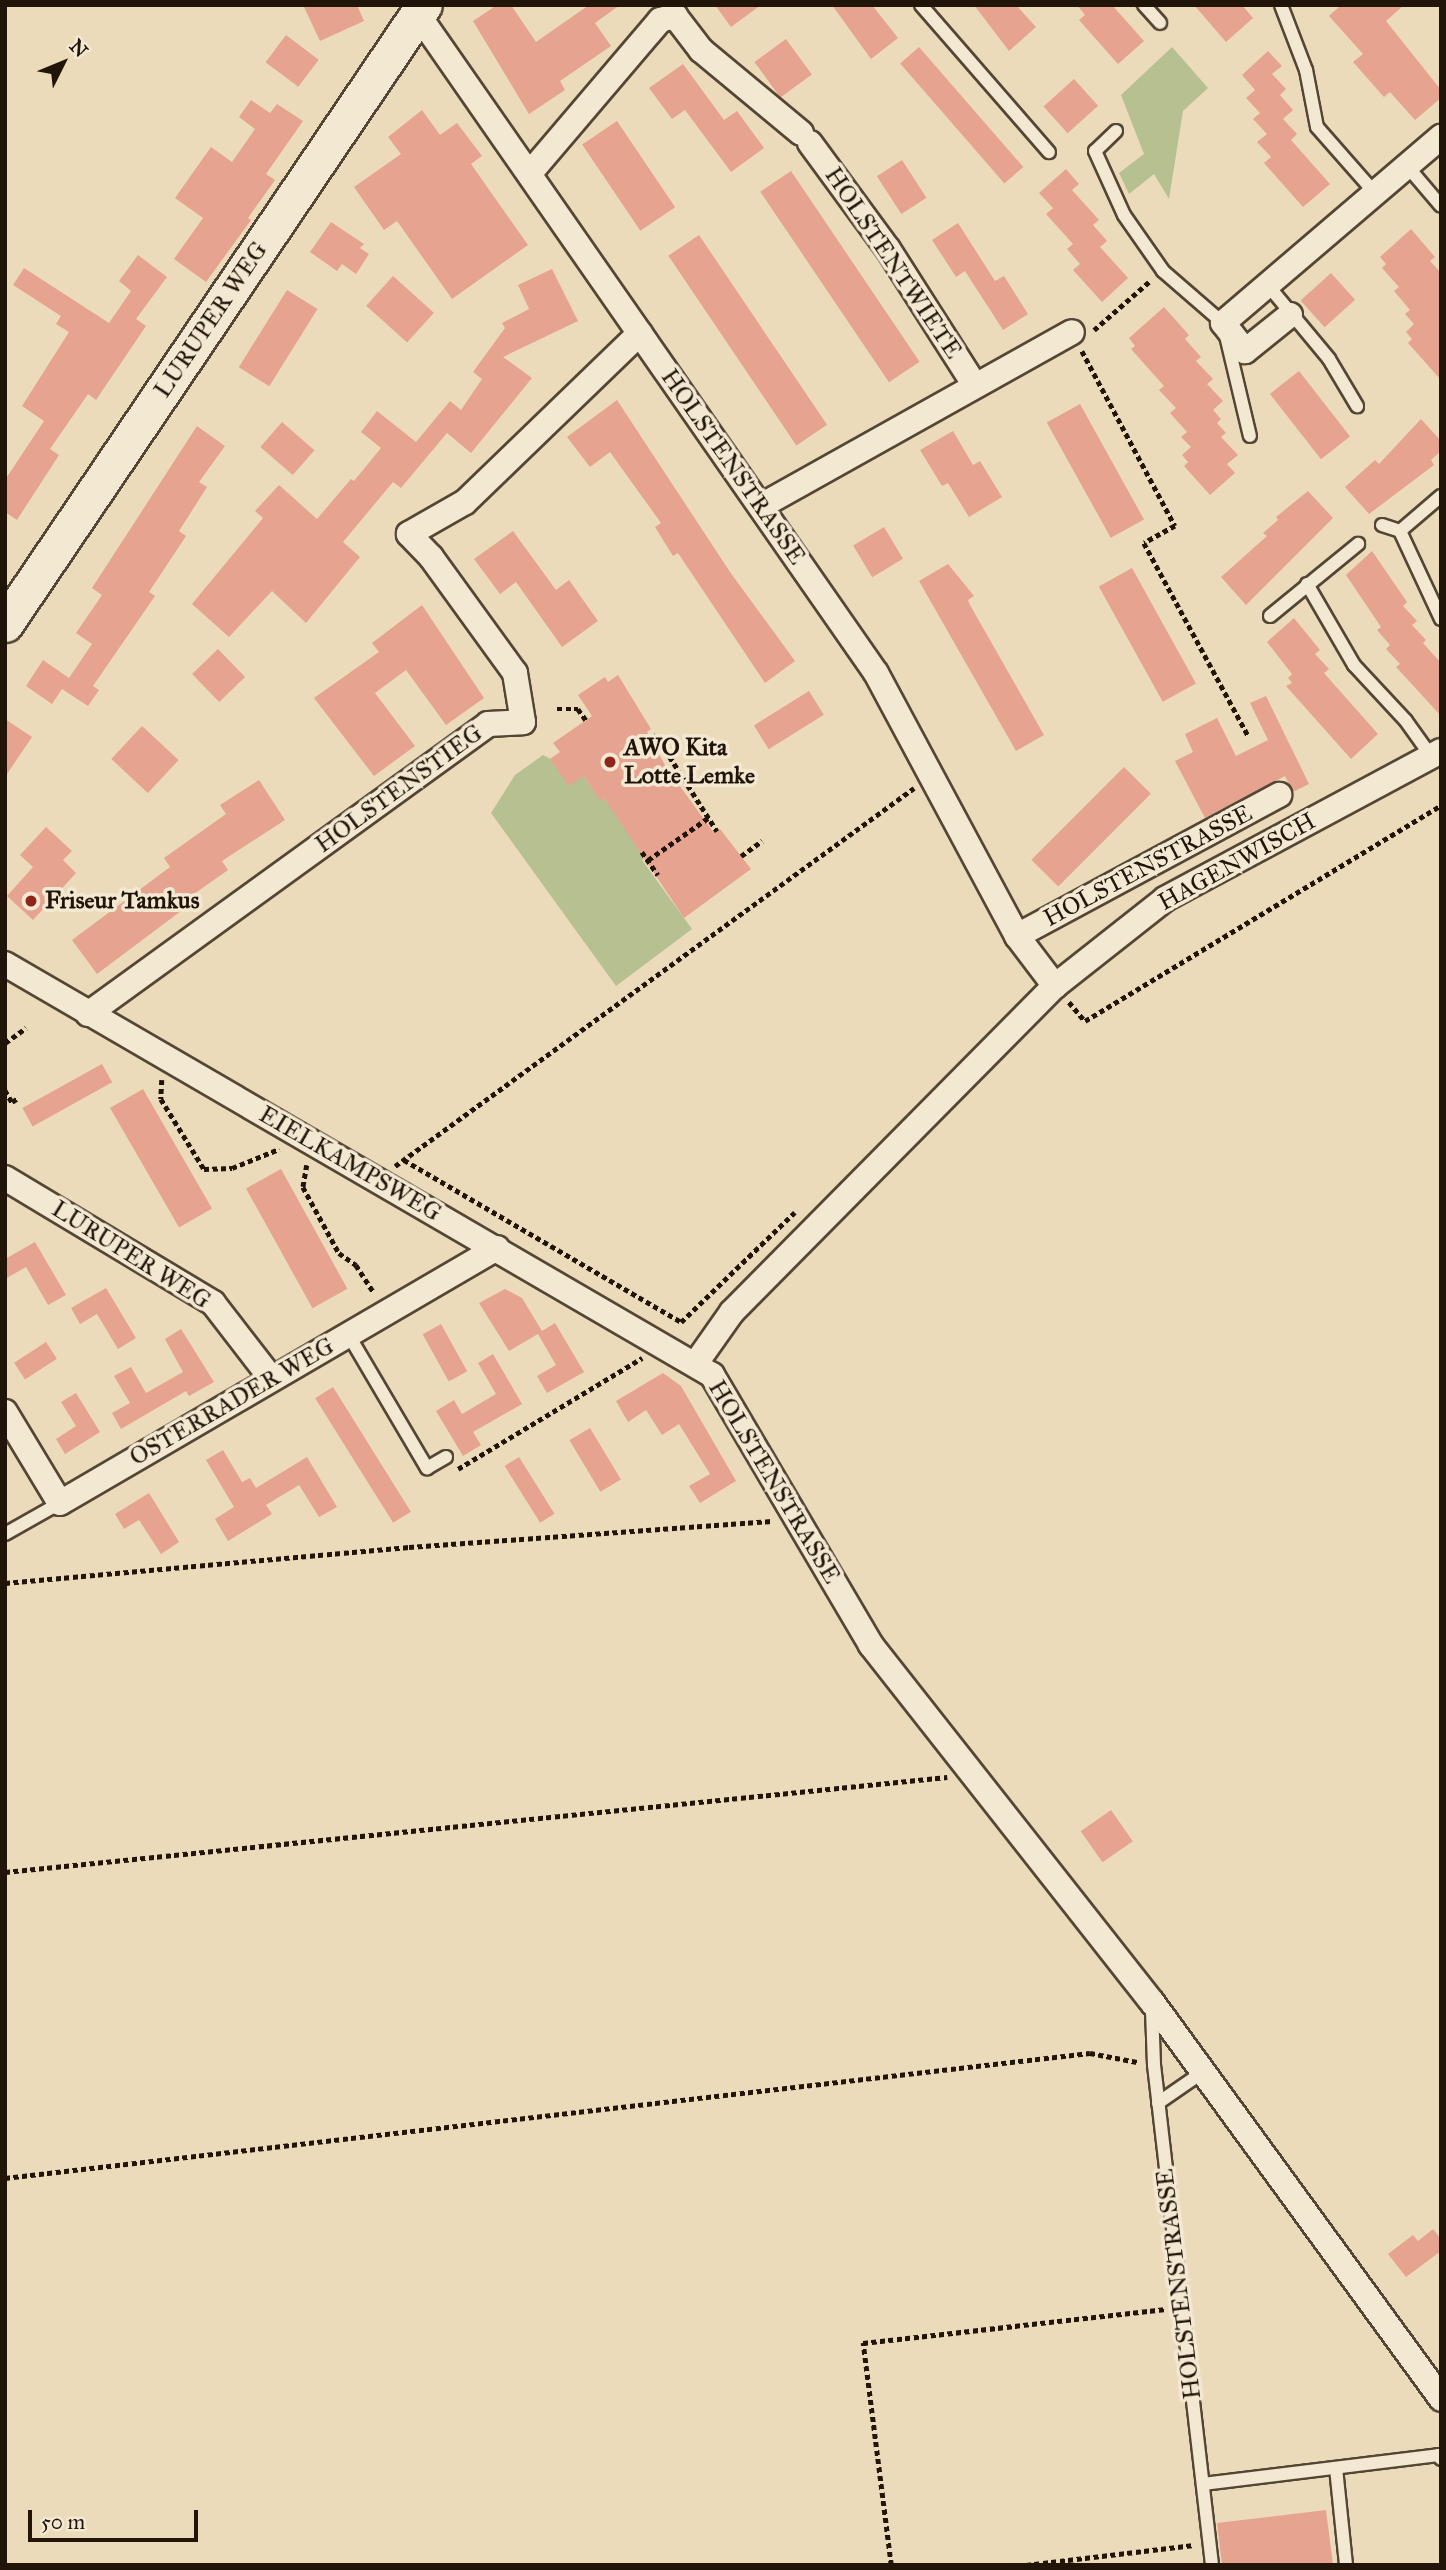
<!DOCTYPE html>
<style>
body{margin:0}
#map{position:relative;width:1446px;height:2570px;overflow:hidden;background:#ecdbba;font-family:"IM FELL Great Primer",serif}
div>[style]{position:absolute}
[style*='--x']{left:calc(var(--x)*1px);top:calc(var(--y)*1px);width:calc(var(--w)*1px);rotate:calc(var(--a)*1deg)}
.green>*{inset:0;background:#b7c091}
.building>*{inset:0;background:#e6a390;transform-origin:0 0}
.path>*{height:4.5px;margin-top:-2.25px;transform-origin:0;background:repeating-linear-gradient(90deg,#211408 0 5px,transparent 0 8.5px)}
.roads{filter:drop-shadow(2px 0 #544634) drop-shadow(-2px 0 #544634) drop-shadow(0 2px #544634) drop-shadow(0 -2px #544634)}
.lane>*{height:12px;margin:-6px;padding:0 6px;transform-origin:6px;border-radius:6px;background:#f3e8d2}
.street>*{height:24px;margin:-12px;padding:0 12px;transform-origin:12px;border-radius:12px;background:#f3e8d2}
.secondary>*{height:35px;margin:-17.5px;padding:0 17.5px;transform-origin:17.5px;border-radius:17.5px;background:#f3e8d2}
.dots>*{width:19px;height:19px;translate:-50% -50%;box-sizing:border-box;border:4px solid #f3e8d2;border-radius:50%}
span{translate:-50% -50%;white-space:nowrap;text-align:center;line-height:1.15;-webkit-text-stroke:7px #f3e8d2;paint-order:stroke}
.street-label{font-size:24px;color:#211408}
.poi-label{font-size:24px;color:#211408;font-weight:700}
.left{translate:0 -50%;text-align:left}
.frame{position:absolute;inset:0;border:7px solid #211408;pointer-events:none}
.north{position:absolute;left:28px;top:28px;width:70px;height:70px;-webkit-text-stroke:5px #f3e8d2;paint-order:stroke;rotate:47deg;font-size:19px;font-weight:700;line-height:28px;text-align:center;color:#211408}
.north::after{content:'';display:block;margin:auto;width:24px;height:32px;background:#211408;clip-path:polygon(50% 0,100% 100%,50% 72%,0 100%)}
.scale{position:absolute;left:28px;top:2510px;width:170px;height:32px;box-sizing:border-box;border:4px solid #211408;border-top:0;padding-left:9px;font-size:21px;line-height:24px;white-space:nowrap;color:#211408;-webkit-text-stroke:5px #f3e8d2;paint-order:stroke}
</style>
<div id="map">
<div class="green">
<div style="clip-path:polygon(1172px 47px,1208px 88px,1183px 111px,1169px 199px,1154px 174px,1129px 194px,1119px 173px,1144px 154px,1121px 95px)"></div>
<div style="clip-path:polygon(543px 755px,584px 776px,600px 800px,604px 798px,648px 855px,642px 860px,692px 929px,616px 986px,491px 813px,515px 775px)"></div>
</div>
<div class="building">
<div style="clip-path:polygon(303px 5px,357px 5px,364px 21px,320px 41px)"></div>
<div style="clip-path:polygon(497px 5px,511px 5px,536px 42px,589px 5px,620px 5px,595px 23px,611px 46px,560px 81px,565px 90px,529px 114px,473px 21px)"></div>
<div style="clip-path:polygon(715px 5px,761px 5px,731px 27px)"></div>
<div style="clip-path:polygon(832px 5px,872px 5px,898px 38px,871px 59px)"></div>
<div style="clip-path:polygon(974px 5px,1016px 5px,1036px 27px,1009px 51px)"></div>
<div style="clip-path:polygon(1077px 5px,1112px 5px,1144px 41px,1118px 64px,1079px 20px,1085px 15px)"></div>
<div style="clip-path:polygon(1194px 5px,1242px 5px,1253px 18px,1226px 42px)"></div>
<div style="clip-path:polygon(1341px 5px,1404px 5px,1386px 21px,1441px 90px,1441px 98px,1415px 120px,1390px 92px,1384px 97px,1353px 62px,1363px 54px,1329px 16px)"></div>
<div style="left:286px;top:35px;width:41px;height:34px;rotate:37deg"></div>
<div style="left:786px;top:39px;width:44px;height:39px;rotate:54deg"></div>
<div style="left:919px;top:47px;width:159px;height:25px;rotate:49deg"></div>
<div style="clip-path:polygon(1268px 51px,1282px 66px,1272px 74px,1286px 89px,1280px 95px,1293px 110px,1283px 119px,1297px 134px,1291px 140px,1330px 184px,1303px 207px,1264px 163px,1271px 157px,1257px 142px,1267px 134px,1253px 119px,1260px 113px,1246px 98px,1255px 90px,1242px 75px)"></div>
<div style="clip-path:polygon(683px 64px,724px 120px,737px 111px,764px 148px,731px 172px,685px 110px,672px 119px,649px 88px)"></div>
<div style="left:1074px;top:79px;width:36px;height:41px;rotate:48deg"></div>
<div style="clip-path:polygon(251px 100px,270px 113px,277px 104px,303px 121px,266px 174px,275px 180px,248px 218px,251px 220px,206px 282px,174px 259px,203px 218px,175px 198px,211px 147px,232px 162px,255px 129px,239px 117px)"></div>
<div style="clip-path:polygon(422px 110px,440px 135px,457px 123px,482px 156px,471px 164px,528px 245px,452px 299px,397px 221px,384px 230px,354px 187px,401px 154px,388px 137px)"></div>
<div style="left:617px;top:121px;width:104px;height:42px;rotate:56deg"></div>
<div style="left:902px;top:160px;width:45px;height:30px;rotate:57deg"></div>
<div style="clip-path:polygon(1066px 169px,1079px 184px,1072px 190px,1099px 220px,1093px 225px,1107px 241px,1100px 247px,1128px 278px,1102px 302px,1073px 270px,1080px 264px,1067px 249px,1073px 244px,1046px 214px,1053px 208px,1039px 193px)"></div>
<div style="left:791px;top:171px;width:230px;height:37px;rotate:56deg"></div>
<div style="clip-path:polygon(331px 222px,364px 244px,360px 248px,369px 254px,356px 274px,342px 264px,337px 271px,310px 252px)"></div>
<div style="clip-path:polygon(958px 223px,995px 281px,1004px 276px,1028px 314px,1003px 330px,965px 271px,956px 277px,932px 240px)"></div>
<div style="clip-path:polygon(1411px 229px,1435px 257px,1430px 261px,1441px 273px,1441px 380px,1408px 343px,1412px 339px,1406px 332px,1414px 324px,1405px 314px,1410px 310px,1394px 291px,1399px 287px,1382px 268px,1386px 264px,1380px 257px)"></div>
<div style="left:699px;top:235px;width:229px;height:37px;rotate:56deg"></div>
<div style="clip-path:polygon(138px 255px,167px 277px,136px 319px,146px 326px,96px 400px,88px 394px,50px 449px,59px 455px,17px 520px,5px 512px,5px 480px,44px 421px,22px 406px,69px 332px,56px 324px,61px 316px,13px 285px,24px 268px,109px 323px,131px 291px,119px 281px)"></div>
<div style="clip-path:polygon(552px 269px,578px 321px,503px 357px,532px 378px,471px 453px,447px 433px,401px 488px,393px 482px,343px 542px,360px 557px,306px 623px,272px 591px,229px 637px,192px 604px,263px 518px,255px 511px,279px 485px,317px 519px,351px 479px,354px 481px,381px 448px,361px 432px,377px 411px,416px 442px,450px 401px,461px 410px,482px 379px,473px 372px,505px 328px,502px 323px,529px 309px,518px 285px)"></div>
<div style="left:1331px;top:273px;width:36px;height:41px;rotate:48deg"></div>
<div style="left:393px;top:276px;width:55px;height:40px;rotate:42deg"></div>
<div style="left:287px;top:290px;width:36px;height:91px;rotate:32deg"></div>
<div style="clip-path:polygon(1164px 307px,1189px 335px,1185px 339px,1201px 357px,1196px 361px,1213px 379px,1207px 384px,1223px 401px,1213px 410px,1221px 419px,1217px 423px,1226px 433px,1221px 437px,1238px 455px,1227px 464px,1235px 473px,1210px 495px,1184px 466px,1188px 462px,1182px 455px,1191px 447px,1181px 437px,1187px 432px,1170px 413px,1176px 408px,1159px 390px,1164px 386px,1131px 349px,1135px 346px,1129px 338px)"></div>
<div style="left:1299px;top:371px;width:83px;height:37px;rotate:52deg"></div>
<div style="clip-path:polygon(617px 400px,730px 572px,795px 661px,765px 683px,678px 553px,673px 556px,655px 527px,661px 523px,610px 452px,590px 467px,567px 437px)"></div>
<div style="left:1080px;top:404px;width:132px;height:38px;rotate:61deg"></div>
<div style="clip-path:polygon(1421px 419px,1441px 441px,1441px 451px,1431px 460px,1434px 465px,1369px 514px,1345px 487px,1375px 460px,1379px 464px)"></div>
<div style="left:282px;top:422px;width:43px;height:33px;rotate:41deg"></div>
<div style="clip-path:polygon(197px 426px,225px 446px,199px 482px,207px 487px,179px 531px,186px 536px,149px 592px,155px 596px,93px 686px,99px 690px,88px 706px,62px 689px,52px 704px,26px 686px,43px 660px,69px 678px,92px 644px,76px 633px,102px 595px,92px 588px)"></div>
<div style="clip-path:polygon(953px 431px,973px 465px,980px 461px,1002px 497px,969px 517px,948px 483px,942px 486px,920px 450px)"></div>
<div style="clip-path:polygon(1308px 491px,1333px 518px,1246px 605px,1221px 577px,1267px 536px,1263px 533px,1278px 520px,1276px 517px)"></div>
<div style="left:884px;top:527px;width:37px;height:36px;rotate:59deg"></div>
<div style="clip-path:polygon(513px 531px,556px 590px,569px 580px,598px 621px,562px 647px,516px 582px,500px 594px,474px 559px)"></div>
<div style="clip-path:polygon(1372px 551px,1407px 602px,1403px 606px,1417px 621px,1412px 625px,1426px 640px,1423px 643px,1441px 663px,1441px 716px,1396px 667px,1400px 664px,1386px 649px,1390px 645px,1377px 630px,1381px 627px,1346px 575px)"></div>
<div style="clip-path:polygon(948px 564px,974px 596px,968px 600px,970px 605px,1044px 735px,1016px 751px,919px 581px)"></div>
<div style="left:1132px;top:568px;width:132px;height:38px;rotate:61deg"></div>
<div style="clip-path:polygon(422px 605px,484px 698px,446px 725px,406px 670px,375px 693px,415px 746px,374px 776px,314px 698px,379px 652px,372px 643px)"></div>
<div style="clip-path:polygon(1294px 618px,1320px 650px,1315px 654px,1329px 669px,1324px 673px,1378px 734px,1351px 759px,1286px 686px,1292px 683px,1288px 678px,1292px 674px,1267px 642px)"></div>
<div style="left:218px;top:649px;width:39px;height:36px;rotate:46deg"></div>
<div style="clip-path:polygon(618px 675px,651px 729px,647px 732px,666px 767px,714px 833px,720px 829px,751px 869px,684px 918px,604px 798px,600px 801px,584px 776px,569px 786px,550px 759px,560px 752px,553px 743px,592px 716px,578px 695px,605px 677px,608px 682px)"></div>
<div style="left:809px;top:691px;width:28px;height:65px;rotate:58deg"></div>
<div style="clip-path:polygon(1266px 696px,1309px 784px,1293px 792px,1285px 776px,1205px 818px,1175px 761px,1193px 752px,1185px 734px,1217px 718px,1236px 756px,1268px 740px,1250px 703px)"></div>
<div style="clip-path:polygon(5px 719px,32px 737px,5px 777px)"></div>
<div style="left:142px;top:726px;width:50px;height:45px;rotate:43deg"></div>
<div style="left:1124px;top:767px;width:38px;height:131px;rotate:45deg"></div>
<div style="clip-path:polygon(259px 780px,285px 820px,222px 861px,228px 870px,177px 906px,181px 911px,97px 974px,72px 940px,170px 867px,164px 858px,226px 814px,220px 805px)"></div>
<div style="clip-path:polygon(46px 827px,72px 851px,63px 860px,76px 873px,33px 920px,7px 896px,33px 867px,20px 855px)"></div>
<div style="left:102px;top:1064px;width:21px;height:91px;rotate:61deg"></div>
<div style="left:143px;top:1089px;width:138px;height:38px;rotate:60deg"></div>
<div style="left:281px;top:1169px;width:137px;height:40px;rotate:61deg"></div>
<div style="clip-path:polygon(35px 1242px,66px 1295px,48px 1305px,26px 1267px,5px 1279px,5px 1259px)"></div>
<div style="clip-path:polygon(106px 1288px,136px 1338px,118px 1349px,97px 1314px,80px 1324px,71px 1308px)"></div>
<div style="clip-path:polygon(505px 1289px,522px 1298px,542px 1331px,555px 1323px,584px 1372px,547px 1393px,537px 1376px,556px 1365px,538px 1334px,509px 1351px,479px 1303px)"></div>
<div style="left:441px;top:1324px;width:54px;height:21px;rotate:61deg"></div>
<div style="clip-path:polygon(181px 1329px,214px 1382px,189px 1396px,186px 1391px,121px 1429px,112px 1413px,130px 1403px,114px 1376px,131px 1367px,146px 1393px,183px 1372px,165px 1339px)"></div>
<div style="left:46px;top:1342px;width:20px;height:38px;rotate:57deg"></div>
<div style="clip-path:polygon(493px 1354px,522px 1404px,473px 1432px,481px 1445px,463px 1456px,436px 1411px,454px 1400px,462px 1414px,496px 1394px,478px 1363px)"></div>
<div style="clip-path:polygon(663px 1373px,681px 1386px,736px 1481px,700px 1503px,689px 1486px,710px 1474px,679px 1424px,662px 1435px,646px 1410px,628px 1422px,616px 1401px)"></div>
<div style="left:333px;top:1387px;width:147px;height:21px;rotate:58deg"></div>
<div style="clip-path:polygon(76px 1393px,100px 1432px,65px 1454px,56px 1439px,76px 1426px,61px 1402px)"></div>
<div style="left:590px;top:1428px;width:60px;height:24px;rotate:59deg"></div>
<div style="clip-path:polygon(223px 1450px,242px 1482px,250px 1478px,256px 1488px,307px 1457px,337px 1507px,319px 1517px,299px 1485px,266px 1505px,272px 1514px,228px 1541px,215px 1519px,234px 1507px,206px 1460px)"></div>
<div style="left:519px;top:1457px;width:67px;height:17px;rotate:58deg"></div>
<div style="clip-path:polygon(149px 1493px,179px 1542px,161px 1554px,139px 1520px,124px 1529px,115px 1514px)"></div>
<div style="left:1111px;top:1810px;width:38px;height:37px;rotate:55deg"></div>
<div style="clip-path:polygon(1433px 2229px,1441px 2239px,1441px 2251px,1406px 2277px,1388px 2254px,1413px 2235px,1418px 2241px)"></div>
<div style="clip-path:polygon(1326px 2510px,1333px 2565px,1222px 2565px,1217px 2523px)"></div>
</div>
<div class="path">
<div style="--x:1094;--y:330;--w:76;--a:-41.3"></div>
<div style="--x:1082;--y:351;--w:198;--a:62"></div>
<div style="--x:1175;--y:526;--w:35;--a:151"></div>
<div style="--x:1144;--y:543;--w:218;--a:61.6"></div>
<div style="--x:557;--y:709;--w:21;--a:0"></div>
<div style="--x:578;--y:709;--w:14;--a:54"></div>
<div style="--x:652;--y:738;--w:5;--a:-37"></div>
<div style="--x:656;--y:735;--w:114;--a:57.6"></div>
<div style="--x:642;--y:852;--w:28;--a:55"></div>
<div style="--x:741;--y:856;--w:26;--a:-36"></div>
<div style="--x:648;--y:860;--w:73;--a:-35"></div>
<div style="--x:1069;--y:1002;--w:25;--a:50"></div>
<div style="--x:1085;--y:1021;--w:416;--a:-31.2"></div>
<div style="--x:5;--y:1043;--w:26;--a:-36"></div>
<div style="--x:162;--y:1080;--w:19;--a:93"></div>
<div style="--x:161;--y:1099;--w:82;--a:58.4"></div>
<div style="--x:204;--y:1169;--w:28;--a:-2"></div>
<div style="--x:232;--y:1168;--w:51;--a:-22"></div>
<div style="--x:5;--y:1090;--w:14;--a:60"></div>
<div style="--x:12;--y:1102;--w:7;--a:-34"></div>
<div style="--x:404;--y:1160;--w:321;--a:30.3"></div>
<div style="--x:681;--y:1322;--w:158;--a:-44"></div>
<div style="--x:307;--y:1165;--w:22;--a:100"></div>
<div style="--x:303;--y:1187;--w:75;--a:61.4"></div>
<div style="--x:339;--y:1253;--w:21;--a:35"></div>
<div style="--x:356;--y:1265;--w:33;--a:57"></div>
<div style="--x:395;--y:1166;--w:642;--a:-36.07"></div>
<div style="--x:458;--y:1469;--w:215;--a:-31.1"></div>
<div style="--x:5;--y:1583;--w:406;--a:-5.1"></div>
<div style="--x:409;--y:1547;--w:364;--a:-4.1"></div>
<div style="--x:5;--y:1872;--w:947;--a:-5.76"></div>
<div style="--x:5;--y:2178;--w:1092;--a:-6.57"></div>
<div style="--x:1090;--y:2053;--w:48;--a:10.8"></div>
<div style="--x:891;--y:2565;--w:224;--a:-97.2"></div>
<div style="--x:863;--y:2343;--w:305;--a:-6.4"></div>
<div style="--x:1026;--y:2565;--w:169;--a:-6.8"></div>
</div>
<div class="roads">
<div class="lane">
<div style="--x:921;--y:5;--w:195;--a:49"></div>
<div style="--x:1144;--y:5;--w:24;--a:48"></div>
<div style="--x:1281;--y:5;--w:70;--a:69"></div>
<div style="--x:1306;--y:70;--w:58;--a:79.1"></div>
<div style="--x:1317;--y:127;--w:88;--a:48.7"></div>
<div style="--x:1116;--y:131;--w:29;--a:136"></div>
<div style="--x:1095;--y:151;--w:70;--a:65.6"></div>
<div style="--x:1124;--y:215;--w:68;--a:55.1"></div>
<div style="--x:1163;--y:271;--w:79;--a:40.9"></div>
<div style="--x:1223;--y:323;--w:116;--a:76.6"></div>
<div style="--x:1407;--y:166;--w:52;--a:49.6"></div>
<div style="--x:1266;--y:283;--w:99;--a:50.3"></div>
<div style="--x:1329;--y:359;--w:55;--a:59.2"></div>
<div style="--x:1382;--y:525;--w:19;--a:18"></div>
<div style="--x:1400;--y:531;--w:54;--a:-40.5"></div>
<div style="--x:1400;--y:531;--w:97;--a:65"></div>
<div style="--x:1307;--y:584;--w:94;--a:59.9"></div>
<div style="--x:1354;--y:665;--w:76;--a:47.1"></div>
<div style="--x:1406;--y:721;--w:43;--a:54.5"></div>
<div style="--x:1270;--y:616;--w:114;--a:-39.3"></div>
<div style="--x:348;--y:1334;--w:156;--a:59.5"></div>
<div style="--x:427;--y:1468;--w:22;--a:-30"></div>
<div style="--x:5;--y:1534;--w:63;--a:-29.4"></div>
<div style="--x:1152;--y:2010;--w:55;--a:87.9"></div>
<div style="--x:1154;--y:2065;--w:503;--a:83.38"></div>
<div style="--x:1158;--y:2103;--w:55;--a:-34.6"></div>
<div style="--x:1336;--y:2468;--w:98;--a:84.1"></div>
<div style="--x:1203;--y:2484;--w:237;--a:-7"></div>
<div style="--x:1438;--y:2455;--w:5;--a:53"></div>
</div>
<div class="street">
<div style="--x:419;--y:16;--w:800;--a:55.18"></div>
<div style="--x:876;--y:673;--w:298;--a:61.8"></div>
<div style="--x:1017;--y:936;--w:63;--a:52.8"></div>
<div style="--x:810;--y:143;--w:132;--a:53.7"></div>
<div style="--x:888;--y:249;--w:160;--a:57.5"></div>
<div style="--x:530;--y:173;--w:201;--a:-49.6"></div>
<div style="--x:660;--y:20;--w:16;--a:-15"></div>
<div style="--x:675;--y:16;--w:43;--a:52.6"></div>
<div style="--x:701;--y:50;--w:130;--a:39.7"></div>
<div style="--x:1290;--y:315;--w:58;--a:141.3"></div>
<div style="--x:1245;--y:351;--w:36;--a:-128"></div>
<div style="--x:1223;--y:323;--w:287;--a:-40.5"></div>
<div style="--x:761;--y:506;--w:356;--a:-29.2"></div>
<div style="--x:1017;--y:936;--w:298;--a:-28.3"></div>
<div style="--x:5;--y:964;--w:818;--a:30.17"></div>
<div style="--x:712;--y:1375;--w:313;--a:59.5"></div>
<div style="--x:871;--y:1645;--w:454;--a:51.8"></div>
<div style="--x:1152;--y:2002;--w:491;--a:53.9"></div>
<div style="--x:88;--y:1014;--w:494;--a:-35.9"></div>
<div style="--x:488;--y:724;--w:35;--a:-3"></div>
<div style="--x:523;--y:722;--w:50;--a:-99.3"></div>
<div style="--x:515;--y:673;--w:143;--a:-125.9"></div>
<div style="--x:431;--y:557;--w:32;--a:-134"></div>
<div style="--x:409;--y:534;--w:64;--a:-29.7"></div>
<div style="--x:465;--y:502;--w:243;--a:-44"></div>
<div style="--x:5;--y:1178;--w:243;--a:31"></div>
<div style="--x:213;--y:1303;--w:95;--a:52.3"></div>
<div style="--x:696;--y:1363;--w:62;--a:-54.8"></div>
<div style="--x:732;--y:1312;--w:459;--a:-45.3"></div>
<div style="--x:1055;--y:986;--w:140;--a:-38.3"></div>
<div style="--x:1165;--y:899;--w:313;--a:-28.2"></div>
<div style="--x:5;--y:1412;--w:106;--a:58.9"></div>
<div style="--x:60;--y:1503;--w:506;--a:-30.26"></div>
</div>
<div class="secondary">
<div style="--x:5;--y:624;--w:747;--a:-55.91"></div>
</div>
</div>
<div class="dots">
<div style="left:610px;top:762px;background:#8f2418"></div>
<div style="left:31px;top:901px;background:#8f2418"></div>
</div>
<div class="street-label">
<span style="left:893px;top:263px;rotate:56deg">HOLSTENTWIETE</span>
<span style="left:211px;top:320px;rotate:-56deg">LURUPER WEG</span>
<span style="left:733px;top:467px;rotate:55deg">HOLSTENSTRASSE</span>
<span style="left:399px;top:789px;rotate:-36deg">HOLSTENSTIEG</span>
<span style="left:1237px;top:862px;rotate:-29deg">HAGENWISCH</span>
<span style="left:1148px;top:866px;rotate:-28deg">HOLSTENSTRASSE</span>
<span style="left:350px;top:1164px;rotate:30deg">EIELKAMPSWEG</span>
<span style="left:131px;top:1255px;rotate:32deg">LURUPER WEG</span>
<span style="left:232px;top:1402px;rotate:-30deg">OSTERRADER WEG</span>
<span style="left:774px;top:1482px;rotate:59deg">HOLSTENSTRASSE</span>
<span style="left:1179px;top:2284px;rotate:-97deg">HOLSTENSTRASSE</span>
</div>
<div class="poi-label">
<span class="left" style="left:624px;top:762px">AWO Kita<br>Lotte Lemke</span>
<span class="left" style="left:45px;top:901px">Friseur Tamkus</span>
</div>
<div class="frame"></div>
<div class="north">N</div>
<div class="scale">50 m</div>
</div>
